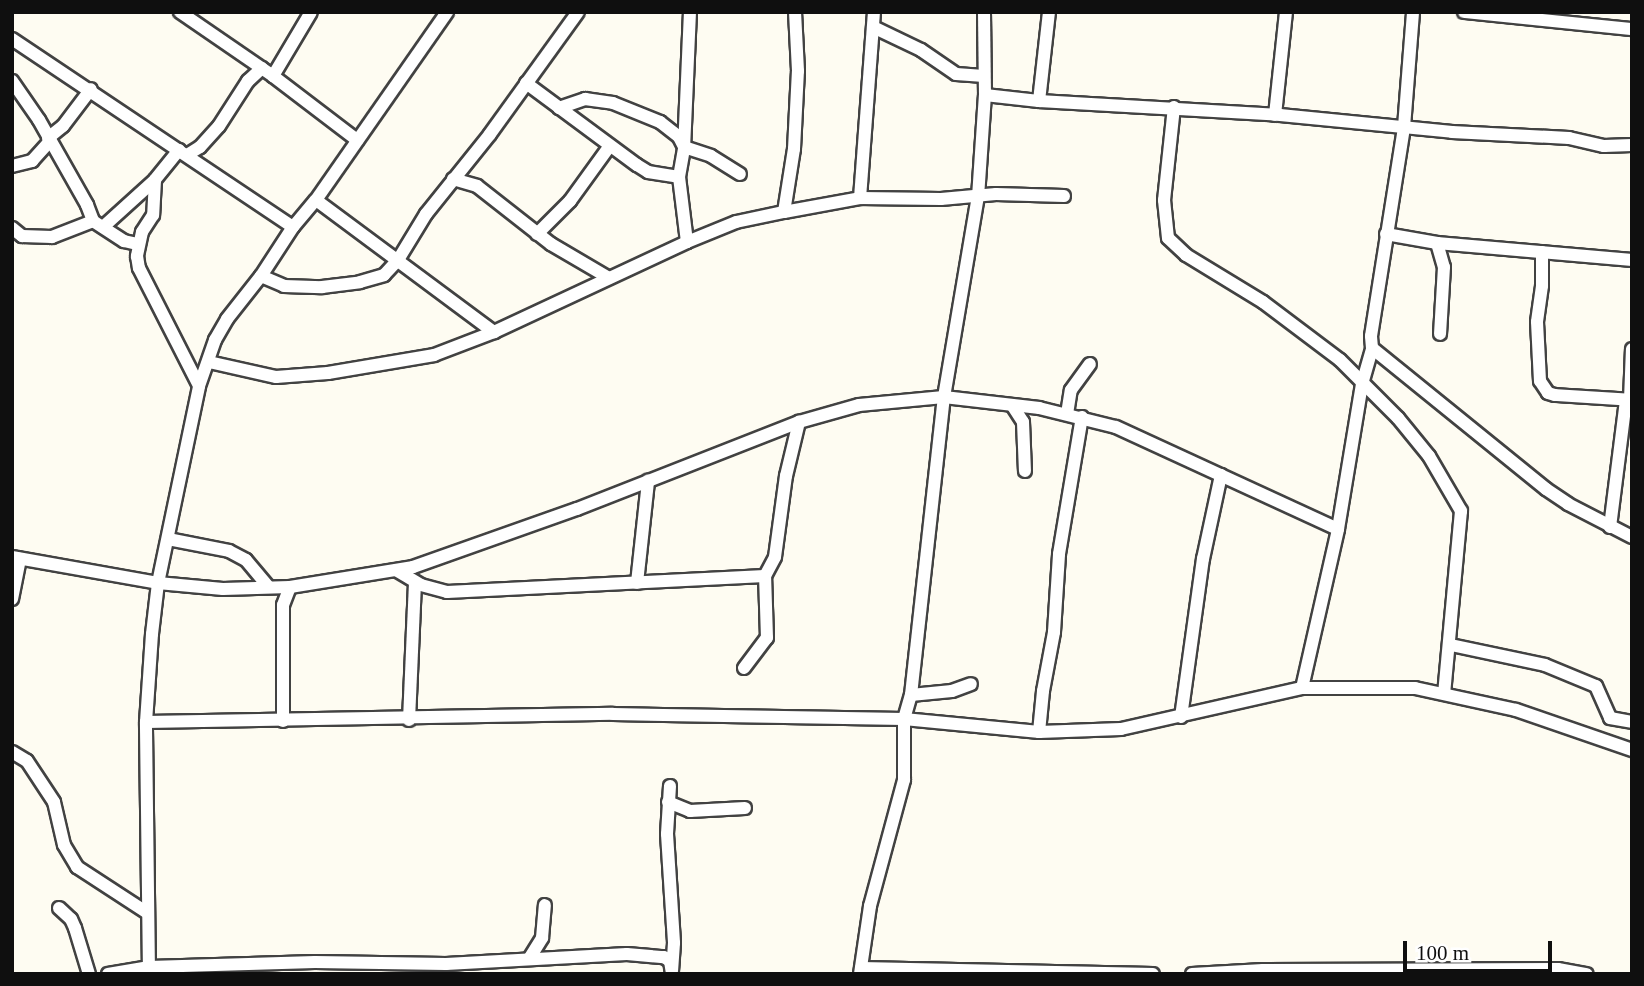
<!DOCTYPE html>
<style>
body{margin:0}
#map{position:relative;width:1644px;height:986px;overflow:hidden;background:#fefcf2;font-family:Georgia,serif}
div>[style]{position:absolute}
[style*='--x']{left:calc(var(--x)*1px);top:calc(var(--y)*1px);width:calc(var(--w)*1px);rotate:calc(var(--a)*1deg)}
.roads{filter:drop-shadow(2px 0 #424242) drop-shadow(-2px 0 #424242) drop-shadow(0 2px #424242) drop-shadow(0 -2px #424242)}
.street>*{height:12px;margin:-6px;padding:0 6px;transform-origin:6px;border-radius:6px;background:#fff}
span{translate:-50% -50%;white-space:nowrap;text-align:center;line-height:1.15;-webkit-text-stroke:7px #fff;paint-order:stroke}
.frame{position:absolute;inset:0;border:14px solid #0f0f0f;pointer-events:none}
.scale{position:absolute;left:1403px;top:941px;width:149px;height:32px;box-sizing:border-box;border:4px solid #0f0f0f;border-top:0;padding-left:9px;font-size:21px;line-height:24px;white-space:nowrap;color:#0f0f0f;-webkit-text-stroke:5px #fff;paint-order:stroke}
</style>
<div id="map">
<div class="roads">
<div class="street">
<div style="--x:180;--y:12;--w:113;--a:34.5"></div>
<div style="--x:273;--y:76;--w:106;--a:37.3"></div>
<div style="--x:1464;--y:12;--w:169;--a:5.8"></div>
<div style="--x:873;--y:27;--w:53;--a:25.6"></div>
<div style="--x:921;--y:50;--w:42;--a:34.4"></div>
<div style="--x:956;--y:74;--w:28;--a:4"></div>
<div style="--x:12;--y:39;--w:338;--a:33.8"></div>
<div style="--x:273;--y:76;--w:74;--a:-59.3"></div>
<div style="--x:12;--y:81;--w:47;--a:55.3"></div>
<div style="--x:39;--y:120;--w:98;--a:60.5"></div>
<div style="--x:87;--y:205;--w:17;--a:69"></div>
<div style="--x:93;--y:221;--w:37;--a:33"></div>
<div style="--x:124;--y:241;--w:13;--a:13"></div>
<div style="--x:526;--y:83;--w:138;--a:36.5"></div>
<div style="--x:637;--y:165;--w:13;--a:32"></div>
<div style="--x:648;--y:172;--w:31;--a:9"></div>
<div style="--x:985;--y:95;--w:54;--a:6.3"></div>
<div style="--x:1039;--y:101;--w:241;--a:3.3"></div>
<div style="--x:1280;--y:115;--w:173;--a:5.6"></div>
<div style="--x:1452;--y:132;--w:117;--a:2.9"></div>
<div style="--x:1569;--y:138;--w:36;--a:13"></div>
<div style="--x:1604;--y:146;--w:28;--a:-2"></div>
<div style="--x:1039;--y:101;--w:90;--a:-83.6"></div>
<div style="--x:1174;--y:107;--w:94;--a:96.1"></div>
<div style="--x:1164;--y:200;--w:38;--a:84"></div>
<div style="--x:1168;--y:238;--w:25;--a:43"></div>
<div style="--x:1186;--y:255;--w:90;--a:31.4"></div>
<div style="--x:1263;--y:302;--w:96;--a:37"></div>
<div style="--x:1340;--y:360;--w:82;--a:45"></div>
<div style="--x:1398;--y:418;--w:49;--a:50.8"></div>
<div style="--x:1429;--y:456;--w:64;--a:59.8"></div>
<div style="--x:1461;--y:511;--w:183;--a:95.3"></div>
<div style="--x:559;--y:108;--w:28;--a:-19"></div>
<div style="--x:585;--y:99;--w:28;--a:8"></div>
<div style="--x:613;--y:103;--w:51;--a:22"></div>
<div style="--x:660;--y:122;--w:24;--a:38"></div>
<div style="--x:679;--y:137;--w:11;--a:63"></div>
<div style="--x:684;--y:147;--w:28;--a:18"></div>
<div style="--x:711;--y:156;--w:34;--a:32"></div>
<div style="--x:1275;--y:115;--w:104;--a:-83.9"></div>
<div style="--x:48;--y:138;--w:19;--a:-39"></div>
<div style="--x:63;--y:126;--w:46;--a:-52.9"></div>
<div style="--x:179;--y:150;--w:38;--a:129"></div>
<div style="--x:155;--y:180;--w:35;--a:93"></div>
<div style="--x:153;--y:215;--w:20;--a:123"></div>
<div style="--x:142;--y:232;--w:25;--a:102"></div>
<div style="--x:137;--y:256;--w:12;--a:81"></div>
<div style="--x:139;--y:268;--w:132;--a:63"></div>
<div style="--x:187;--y:155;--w:15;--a:-32"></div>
<div style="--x:200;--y:147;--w:28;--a:-48"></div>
<div style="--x:219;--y:126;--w:54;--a:-57.2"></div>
<div style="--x:248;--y:81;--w:19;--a:-43"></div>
<div style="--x:12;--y:166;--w:21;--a:-14"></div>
<div style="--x:32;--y:161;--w:27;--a:-48"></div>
<div style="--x:453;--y:179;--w:25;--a:16"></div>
<div style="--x:477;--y:186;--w:94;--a:38.1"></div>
<div style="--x:551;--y:244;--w:67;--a:30.4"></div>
<div style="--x:860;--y:198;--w:187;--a:-85.7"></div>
<div style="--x:316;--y:200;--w:222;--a:36.6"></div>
<div style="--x:784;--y:212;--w:64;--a:-81"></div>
<div style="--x:794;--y:149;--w:78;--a:-87.1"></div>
<div style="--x:798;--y:71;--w:59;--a:-92.9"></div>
<div style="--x:103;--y:227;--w:70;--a:-42.1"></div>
<div style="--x:12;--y:228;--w:13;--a:39"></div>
<div style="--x:22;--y:236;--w:30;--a:2"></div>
<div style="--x:52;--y:237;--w:44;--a:-21.3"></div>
<div style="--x:537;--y:234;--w:47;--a:-45"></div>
<div style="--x:570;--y:201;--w:67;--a:-54.2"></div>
<div style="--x:1386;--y:234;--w:52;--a:10"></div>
<div style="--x:1437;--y:243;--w:196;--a:5"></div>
<div style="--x:687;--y:242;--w:65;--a:-97"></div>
<div style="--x:679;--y:177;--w:28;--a:-80"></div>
<div style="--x:684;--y:149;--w:137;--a:-87.5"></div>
<div style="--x:1437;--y:243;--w:25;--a:74"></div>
<div style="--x:1444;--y:267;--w:67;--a:93.4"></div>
<div style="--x:1542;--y:252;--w:34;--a:90"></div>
<div style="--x:1542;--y:286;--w:36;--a:98"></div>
<div style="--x:1537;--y:322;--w:59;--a:87.1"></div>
<div style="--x:1540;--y:381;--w:14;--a:56"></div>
<div style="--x:1548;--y:393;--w:7;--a:16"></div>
<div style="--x:1555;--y:395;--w:77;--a:3.7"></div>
<div style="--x:261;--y:276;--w:25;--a:23"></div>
<div style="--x:284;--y:286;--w:38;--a:2"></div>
<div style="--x:322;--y:287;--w:38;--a:-7"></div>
<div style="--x:360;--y:282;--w:25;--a:-16"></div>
<div style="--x:384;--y:275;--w:21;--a:-47"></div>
<div style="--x:398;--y:260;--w:54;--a:-58.7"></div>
<div style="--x:426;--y:214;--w:102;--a:-51.3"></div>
<div style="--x:490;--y:134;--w:150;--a:-54.2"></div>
<div style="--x:1372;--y:348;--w:224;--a:39"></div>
<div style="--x:1546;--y:489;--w:27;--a:34"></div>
<div style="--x:1568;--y:504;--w:72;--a:27.3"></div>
<div style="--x:209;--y:362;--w:69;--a:12.6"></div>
<div style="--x:276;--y:377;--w:52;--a:-4.4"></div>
<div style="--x:328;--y:373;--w:108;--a:-9.6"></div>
<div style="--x:434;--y:355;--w:64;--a:-21"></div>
<div style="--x:494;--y:332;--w:213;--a:-25"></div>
<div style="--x:687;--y:242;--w:53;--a:-22.2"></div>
<div style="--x:736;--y:222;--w:49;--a:-11.8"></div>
<div style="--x:784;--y:212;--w:77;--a:-10.4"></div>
<div style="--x:860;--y:198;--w:81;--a:0.7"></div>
<div style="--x:941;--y:199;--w:55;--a:-5.2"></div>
<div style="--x:996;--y:194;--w:68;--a:1.7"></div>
<div style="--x:1630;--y:400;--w:51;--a:-87.8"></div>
<div style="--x:1012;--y:405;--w:20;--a:57"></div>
<div style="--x:1023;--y:422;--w:49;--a:87.7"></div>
<div style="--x:1067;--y:414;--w:24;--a:-81"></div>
<div style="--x:1071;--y:390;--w:32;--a:-54"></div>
<div style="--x:1610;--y:527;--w:128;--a:-82.8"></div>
<div style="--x:168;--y:539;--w:62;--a:11.1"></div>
<div style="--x:229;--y:551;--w:19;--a:28"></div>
<div style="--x:246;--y:560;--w:35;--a:50"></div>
<div style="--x:12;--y:557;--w:148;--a:10.1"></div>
<div style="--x:158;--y:583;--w:65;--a:5.3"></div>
<div style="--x:223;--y:589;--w:67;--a:-1.7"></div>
<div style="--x:290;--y:587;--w:125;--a:-9.2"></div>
<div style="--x:413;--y:567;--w:174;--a:-19.5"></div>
<div style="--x:577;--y:509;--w:238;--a:-21.4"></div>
<div style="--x:799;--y:422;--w:62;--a:-15.8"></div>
<div style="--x:859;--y:405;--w:85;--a:-5.4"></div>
<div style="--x:944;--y:397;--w:96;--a:6.6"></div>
<div style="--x:1039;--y:408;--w:79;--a:13.9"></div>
<div style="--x:1116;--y:427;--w:244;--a:24.7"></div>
<div style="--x:396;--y:570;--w:29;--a:31"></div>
<div style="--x:421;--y:585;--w:27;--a:15"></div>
<div style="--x:447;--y:592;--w:318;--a:-2.9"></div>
<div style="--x:765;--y:576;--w:21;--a:-62"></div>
<div style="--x:775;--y:557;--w:82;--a:-82.3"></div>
<div style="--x:786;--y:476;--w:56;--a:-76.5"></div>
<div style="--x:637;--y:583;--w:103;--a:-83.8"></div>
<div style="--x:12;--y:599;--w:41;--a:-78.7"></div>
<div style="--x:1451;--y:645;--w:96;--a:12"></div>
<div style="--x:1545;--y:665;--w:55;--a:22.4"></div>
<div style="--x:1596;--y:686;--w:35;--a:66"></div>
<div style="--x:1610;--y:718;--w:22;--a:10"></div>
<div style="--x:744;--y:668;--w:38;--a:-53"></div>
<div style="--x:767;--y:638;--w:62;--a:-91.8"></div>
<div style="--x:1302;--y:688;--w:113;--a:0"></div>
<div style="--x:1415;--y:688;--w:103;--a:12.3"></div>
<div style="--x:1516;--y:710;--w:123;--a:19"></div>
<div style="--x:911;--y:695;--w:41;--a:-5.6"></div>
<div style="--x:952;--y:691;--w:20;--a:-20"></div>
<div style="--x:1181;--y:717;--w:160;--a:-82.1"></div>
<div style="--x:1203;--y:559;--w:86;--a:-77.9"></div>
<div style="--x:409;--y:720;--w:138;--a:-87.5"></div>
<div style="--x:283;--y:721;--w:116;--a:-90"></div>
<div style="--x:283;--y:605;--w:19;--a:-69"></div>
<div style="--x:146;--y:722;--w:467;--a:-1"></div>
<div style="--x:613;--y:714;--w:291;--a:1"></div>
<div style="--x:904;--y:719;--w:136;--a:5.5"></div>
<div style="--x:1039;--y:732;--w:82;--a:-2.1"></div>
<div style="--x:1121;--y:729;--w:186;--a:-12.8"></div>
<div style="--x:1302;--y:688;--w:163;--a:-77.2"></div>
<div style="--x:1338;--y:529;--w:147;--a:-80.6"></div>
<div style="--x:1362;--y:384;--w:37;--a:-74"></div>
<div style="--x:1372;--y:348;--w:12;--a:-95"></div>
<div style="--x:1371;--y:336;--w:212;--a:-81"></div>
<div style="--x:1404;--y:127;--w:115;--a:-85.5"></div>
<div style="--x:1039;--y:732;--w:41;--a:-84.4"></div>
<div style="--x:1043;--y:691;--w:60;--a:-79.4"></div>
<div style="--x:1054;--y:632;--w:78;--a:-86.3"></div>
<div style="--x:1059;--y:554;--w:139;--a:-80.5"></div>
<div style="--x:12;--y:752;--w:17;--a:31"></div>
<div style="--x:27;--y:761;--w:49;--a:56.6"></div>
<div style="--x:54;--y:802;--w:44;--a:76.9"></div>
<div style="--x:64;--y:845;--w:26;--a:59"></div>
<div style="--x:77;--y:867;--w:82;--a:33.1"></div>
<div style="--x:670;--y:786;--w:48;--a:93.6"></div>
<div style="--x:667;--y:834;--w:109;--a:86.3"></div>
<div style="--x:674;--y:943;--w:27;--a:94"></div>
<div style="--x:668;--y:802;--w:24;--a:22"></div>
<div style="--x:690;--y:811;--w:55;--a:-3.1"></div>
<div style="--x:59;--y:908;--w:16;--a:43"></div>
<div style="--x:71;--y:919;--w:10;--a:66"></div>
<div style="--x:75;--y:928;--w:48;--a:73.1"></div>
<div style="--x:529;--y:959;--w:25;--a:-58"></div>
<div style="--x:542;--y:938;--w:33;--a:-85"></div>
<div style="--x:861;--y:968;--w:292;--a:1.2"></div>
<div style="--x:108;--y:974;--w:42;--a:-9.7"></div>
<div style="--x:149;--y:967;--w:166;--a:-1.7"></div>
<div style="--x:315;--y:962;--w:131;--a:0.9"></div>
<div style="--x:446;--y:964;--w:181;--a:-3.2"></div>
<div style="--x:627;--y:954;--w:37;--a:5"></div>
<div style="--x:664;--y:957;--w:7;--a:34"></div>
<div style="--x:670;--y:961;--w:13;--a:81"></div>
<div style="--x:149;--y:974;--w:252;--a:-90.7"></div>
<div style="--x:146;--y:722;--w:88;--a:-86.1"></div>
<div style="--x:152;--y:634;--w:51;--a:-83.3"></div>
<div style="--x:158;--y:583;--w:201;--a:-78.2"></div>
<div style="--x:199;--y:386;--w:49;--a:-70.8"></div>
<div style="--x:215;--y:340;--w:24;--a:-60"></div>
<div style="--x:227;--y:319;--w:55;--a:-51.7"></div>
<div style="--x:261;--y:276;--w:59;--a:-56.9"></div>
<div style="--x:293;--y:227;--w:35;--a:-50"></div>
<div style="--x:316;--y:200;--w:229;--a:-55.1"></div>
<div style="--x:860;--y:974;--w:69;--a:-81.6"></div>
<div style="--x:870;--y:906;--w:131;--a:-74.9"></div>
<div style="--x:904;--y:780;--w:61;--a:-90"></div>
<div style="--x:904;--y:719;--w:25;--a:-74"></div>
<div style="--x:911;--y:695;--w:300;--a:-83.7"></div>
<div style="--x:944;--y:397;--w:203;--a:-80.4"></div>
<div style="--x:978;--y:197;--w:102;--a:-86.1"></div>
<div style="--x:985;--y:95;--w:83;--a:-90.7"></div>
<div style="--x:1192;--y:974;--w:71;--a:-3.2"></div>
<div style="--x:1263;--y:970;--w:295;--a:-0.2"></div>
<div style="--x:1558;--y:969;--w:29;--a:10"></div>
</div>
</div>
<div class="frame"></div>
<div class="scale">100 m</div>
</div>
